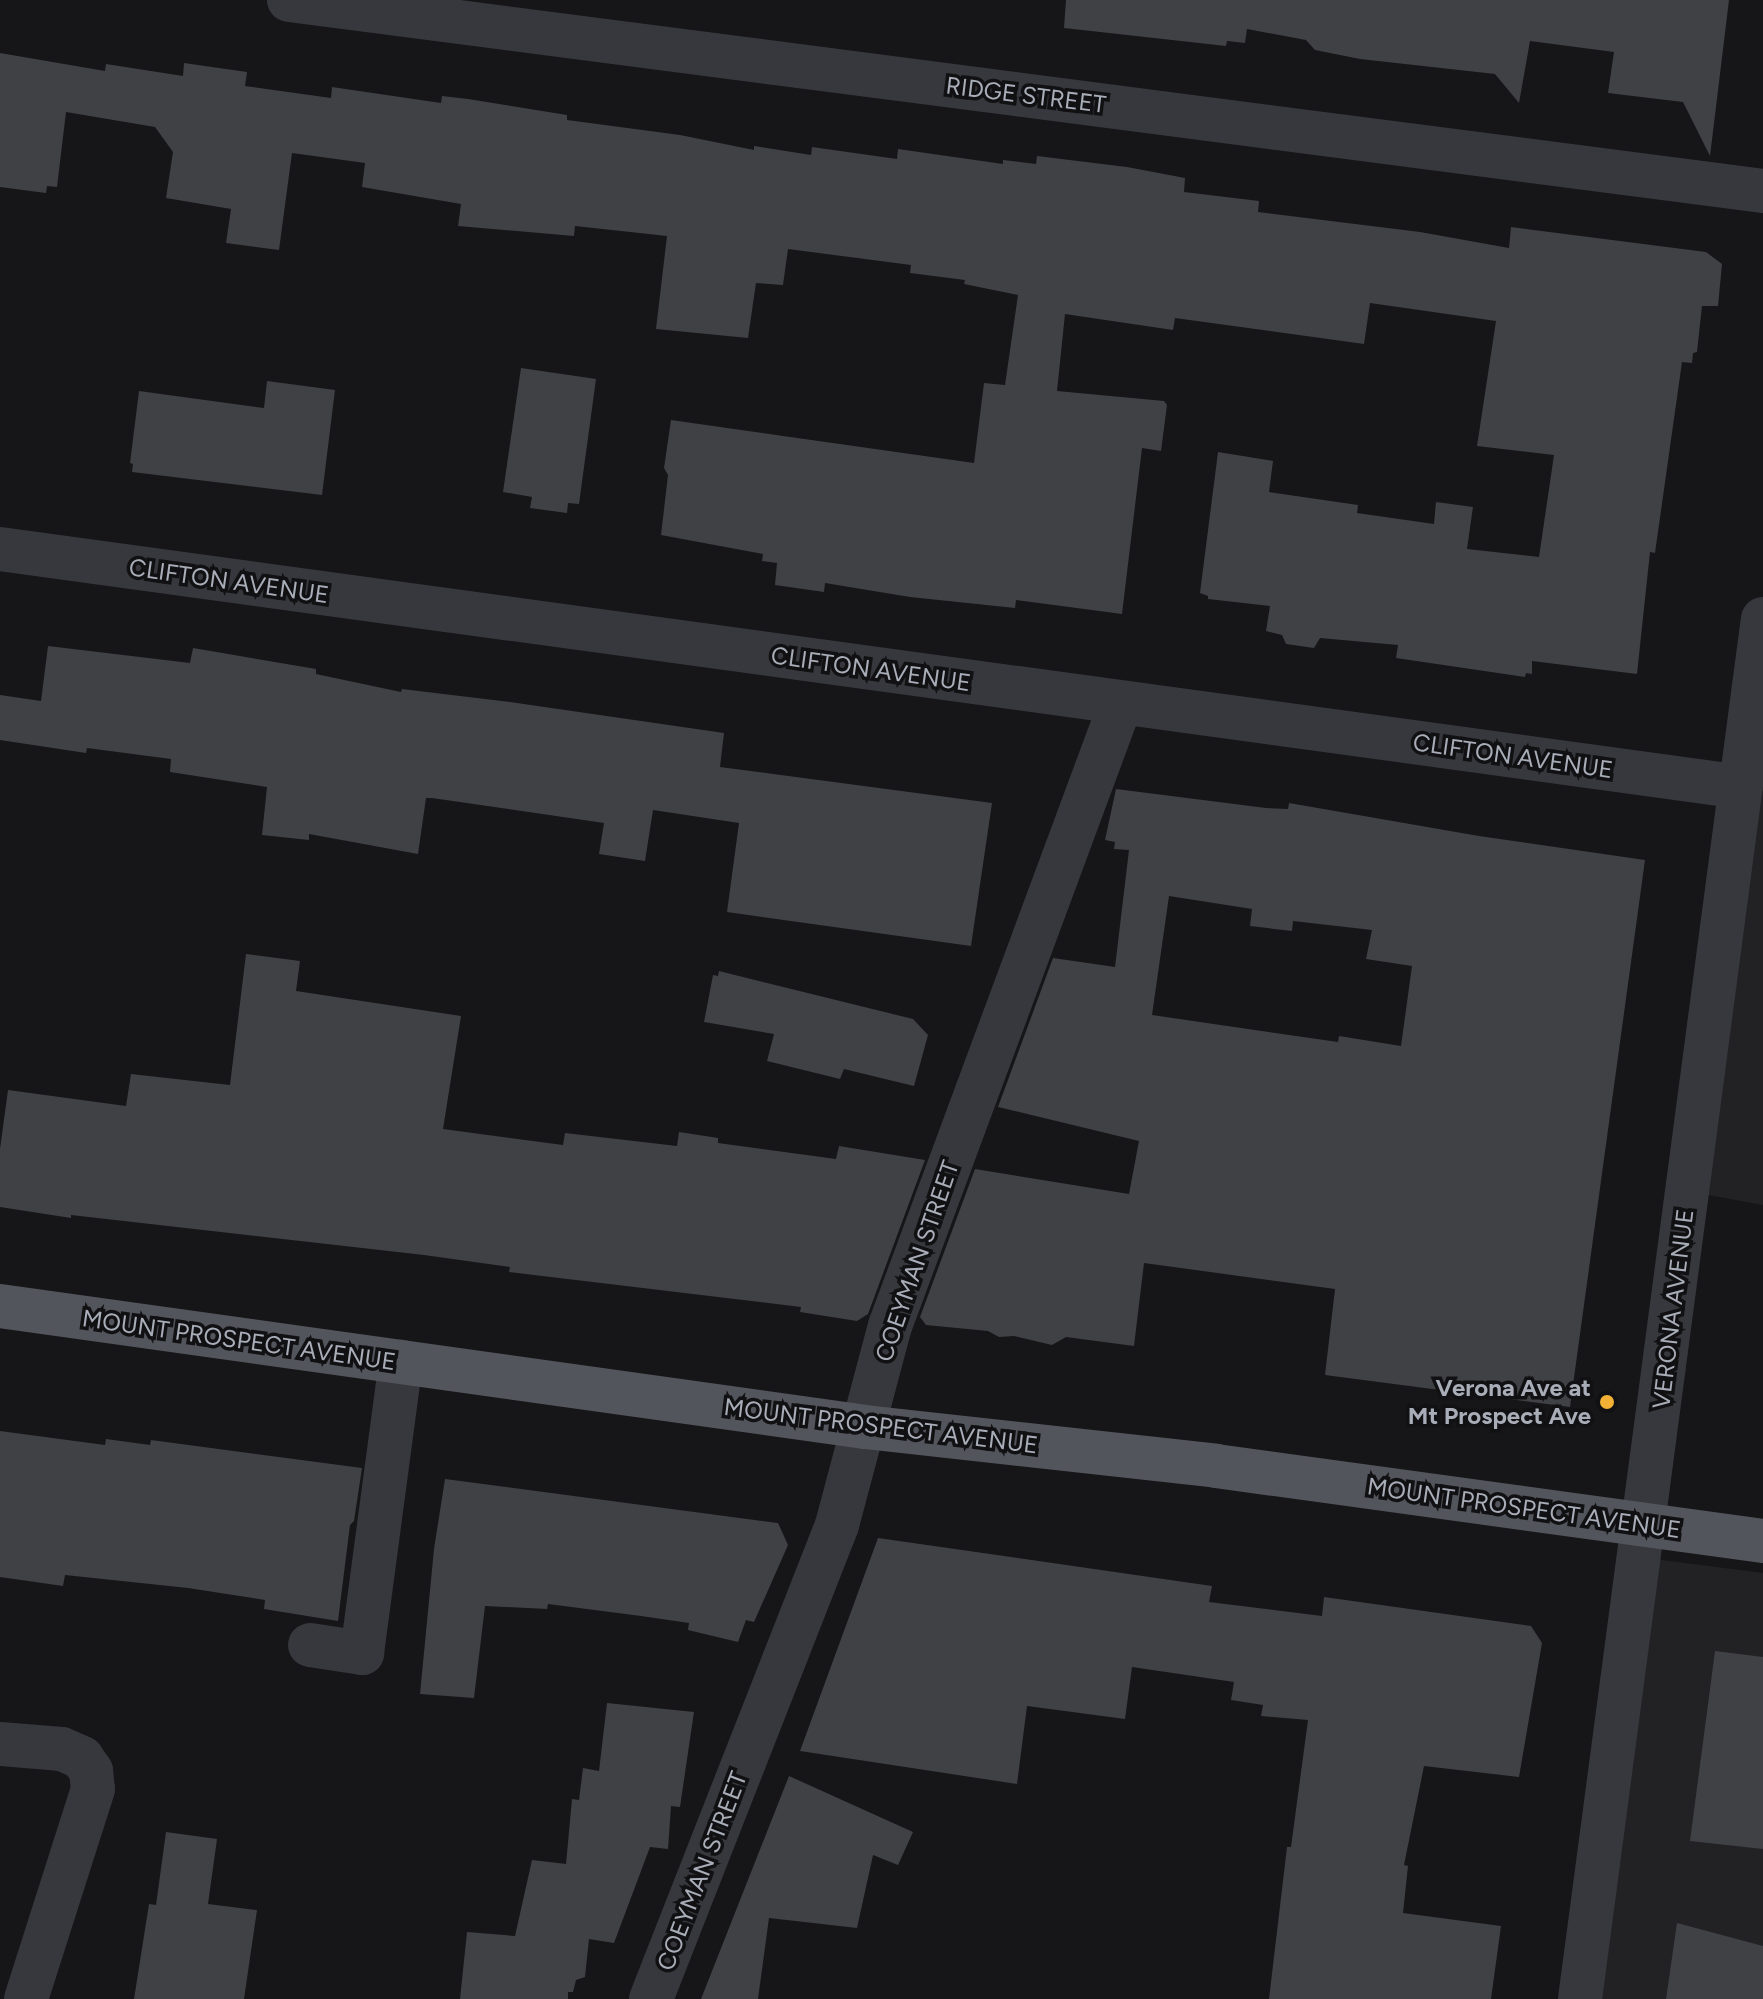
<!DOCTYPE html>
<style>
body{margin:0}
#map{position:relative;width:1763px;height:1999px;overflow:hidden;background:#161618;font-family:Figtree,sans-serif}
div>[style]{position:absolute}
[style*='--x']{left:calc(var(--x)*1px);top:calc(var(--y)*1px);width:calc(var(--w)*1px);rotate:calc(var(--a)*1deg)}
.built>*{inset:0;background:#222225}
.building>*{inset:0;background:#404145}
.minor>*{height:44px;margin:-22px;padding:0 22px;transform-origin:22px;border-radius:22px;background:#37383d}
.major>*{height:44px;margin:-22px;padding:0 22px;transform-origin:22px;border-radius:22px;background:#53555c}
.dots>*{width:22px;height:22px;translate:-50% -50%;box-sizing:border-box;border:4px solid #111113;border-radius:50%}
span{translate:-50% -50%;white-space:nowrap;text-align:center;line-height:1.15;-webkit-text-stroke:7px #111113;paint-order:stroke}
.street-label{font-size:24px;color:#a8adb8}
.poi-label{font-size:24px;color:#a8adb8;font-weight:700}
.right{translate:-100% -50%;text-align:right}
</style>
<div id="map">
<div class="built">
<div style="clip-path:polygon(1763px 613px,1763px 1205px,1687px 1191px)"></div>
<div style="clip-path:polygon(1631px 1556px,1763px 1573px,1763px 1999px,1578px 1999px)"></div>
</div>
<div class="building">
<div style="clip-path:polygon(1066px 0,1729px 0,1710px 156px,1683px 102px,1608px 93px,1614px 52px,1530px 41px,1519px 103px,1495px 74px,1360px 59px,1315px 50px,1306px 40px,1247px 29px,1245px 43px,1227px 41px,1226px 46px,1064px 28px)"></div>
<div style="clip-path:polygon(0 53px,105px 71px,106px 64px,183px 76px,184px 63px,247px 72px,245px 86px,331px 98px,332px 87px,441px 103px,442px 96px,468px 99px,567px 115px,567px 120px,680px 135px,754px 150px,754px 146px,811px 155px,812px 147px,897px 159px,898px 149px,1003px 164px,1003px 160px,1036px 164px,1037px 156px,1127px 167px,1185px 178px,1184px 192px,1259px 201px,1258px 212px,1420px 232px,1509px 248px,1511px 227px,1706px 252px,1722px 264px,1718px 306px,1702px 306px,1697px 352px,1693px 353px,1692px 363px,1682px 362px,1655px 553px,1650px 552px,1637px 674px,1532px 661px,1532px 674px,1526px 673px,1525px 677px,1396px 658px,1398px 645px,1320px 638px,1314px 648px,1286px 644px,1282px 635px,1266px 631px,1270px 606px,1208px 599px,1208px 596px,1200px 593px,1218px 452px,1273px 461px,1269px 492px,1358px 505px,1357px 513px,1434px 524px,1436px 502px,1473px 507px,1467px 549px,1539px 557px,1554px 455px,1477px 446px,1496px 321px,1370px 303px,1364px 344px,1175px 318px,1173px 330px,1065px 314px,1057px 391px,1164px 401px,1167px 405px,1161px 451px,1142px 448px,1122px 614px,1016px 600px,1015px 608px,910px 597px,825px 583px,824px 592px,775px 585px,777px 563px,762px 561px,763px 554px,661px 535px,668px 475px,664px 468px,671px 420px,974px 463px,984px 383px,1005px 385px,1018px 295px,964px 284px,965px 280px,910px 273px,911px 265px,788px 249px,783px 285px,756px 283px,748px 338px,656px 329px,667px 236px,575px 226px,574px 236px,458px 226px,461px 204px,362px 187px,365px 163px,292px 153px,279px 250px,226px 243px,231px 209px,166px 198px,173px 152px,155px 127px,66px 112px,57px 187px,47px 186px,46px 193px,0 187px)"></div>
<div style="clip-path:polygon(521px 368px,596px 379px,579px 504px,568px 503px,567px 513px,530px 508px,532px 497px,503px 492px)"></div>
<div style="clip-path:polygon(267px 381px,335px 390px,322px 495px,132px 472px,133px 464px,130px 463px,139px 391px,264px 408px)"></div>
<div style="clip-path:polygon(48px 646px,190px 663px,193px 648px,316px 669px,316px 674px,401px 692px,402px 689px,510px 702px,724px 733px,720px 767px,992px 803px,971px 946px,727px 912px,739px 823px,653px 810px,645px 861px,599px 854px,604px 823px,432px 798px,426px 798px,418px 854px,309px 834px,309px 840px,262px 835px,267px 787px,170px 772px,171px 759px,87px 748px,86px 753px,0 740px,0 695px,41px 701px)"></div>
<div style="clip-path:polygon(evenodd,1116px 789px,1266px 808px,1288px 809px,1289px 803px,1479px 836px,1645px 860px,1570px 1407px,1325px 1375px,1335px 1289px,1144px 1263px,1134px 1346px,1066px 1337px,1052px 1345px,1014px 1336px,999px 1337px,988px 1331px,926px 1325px,920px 1317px,975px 1169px,1129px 1194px,1139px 1141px,998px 1107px,1053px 958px,1115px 967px,1129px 850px,1114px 849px,1115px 842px,1105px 840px,1116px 789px,1169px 896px,1252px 909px,1250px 926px,1292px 931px,1293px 921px,1372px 930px,1366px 959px,1412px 966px,1401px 1046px,1339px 1036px,1338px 1042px,1152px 1015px,1169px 896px)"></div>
<div style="clip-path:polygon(246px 954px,300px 961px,296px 991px,461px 1016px,443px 1129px,563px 1145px,565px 1133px,677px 1146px,679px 1132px,718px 1138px,718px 1143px,836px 1159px,839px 1146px,925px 1160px,868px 1314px,857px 1321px,800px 1312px,801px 1307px,509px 1272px,510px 1267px,424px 1255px,71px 1215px,71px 1218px,0 1207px,0 1149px,8px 1090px,126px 1106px,131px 1074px,230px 1085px)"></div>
<div style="clip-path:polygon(719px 971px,913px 1019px,928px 1035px,914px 1086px,844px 1069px,840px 1079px,767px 1061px,774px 1034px,704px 1022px,713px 975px,718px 976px)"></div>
<div style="clip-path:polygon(0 1431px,105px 1445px,106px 1439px,150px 1445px,151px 1440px,362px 1468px,354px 1521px,350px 1525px,338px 1621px,264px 1609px,265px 1600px,188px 1588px,65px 1575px,63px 1586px,0 1577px)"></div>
<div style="clip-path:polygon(445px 1479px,778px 1523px,788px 1545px,754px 1622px,746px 1620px,738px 1642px,688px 1630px,689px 1623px,641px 1616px,548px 1604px,547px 1609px,485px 1606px,474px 1698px,420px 1694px,434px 1549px)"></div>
<div style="clip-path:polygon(878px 1538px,1212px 1586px,1209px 1602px,1322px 1616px,1324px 1597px,1531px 1626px,1542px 1643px,1519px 1777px,1424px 1766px,1404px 1865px,1408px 1866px,1403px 1913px,1501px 1926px,1491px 1999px,1269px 1999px,1287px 1847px,1291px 1847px,1308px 1720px,1261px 1716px,1263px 1705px,1231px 1700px,1234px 1682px,1132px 1667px,1125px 1719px,1027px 1706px,1017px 1784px,800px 1751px)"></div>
<div style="clip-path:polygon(1715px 1651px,1763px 1657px,1763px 1849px,1690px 1841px)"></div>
<div style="clip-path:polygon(607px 1703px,694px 1712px,680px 1807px,671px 1806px,668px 1849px,650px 1847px,614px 1943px,589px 1939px,585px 1977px,576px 1980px,573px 1992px,568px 1992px,568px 1999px,460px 1999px,467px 1932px,515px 1936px,532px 1860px,566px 1864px,572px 1799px,579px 1800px,583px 1768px,599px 1771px)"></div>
<div style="clip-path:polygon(789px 1776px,913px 1832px,898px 1865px,873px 1855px,857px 1928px,769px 1918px,758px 1999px,701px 1999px)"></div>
<div style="clip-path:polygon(166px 1832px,217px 1839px,208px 1904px,257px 1910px,244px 1999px,134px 1999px,149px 1904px,156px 1905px)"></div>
<div style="clip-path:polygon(1677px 1923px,1763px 1946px,1763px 1999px,1666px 1999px)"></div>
</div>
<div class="minor">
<div style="--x:289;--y:0;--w:1486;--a:7.38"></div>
<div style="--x:0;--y:549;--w:1757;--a:7.78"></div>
<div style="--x:310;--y:1645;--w:53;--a:8.7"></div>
<div style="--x:362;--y:1653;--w:294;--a:-82.4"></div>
<div style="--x:0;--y:1744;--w:62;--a:4.6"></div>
<div style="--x:62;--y:1749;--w:22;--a:24"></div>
<div style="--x:82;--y:1758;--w:16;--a:55"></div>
<div style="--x:91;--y:1771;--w:18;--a:84"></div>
<div style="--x:93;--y:1789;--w:220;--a:107.7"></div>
<div style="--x:651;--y:1999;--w:509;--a:-68.57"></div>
<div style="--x:837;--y:1525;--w:206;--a:-75.1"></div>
<div style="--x:890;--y:1326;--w:664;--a:-69.66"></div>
<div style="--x:1580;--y:1999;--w:1392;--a:-82.45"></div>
</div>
<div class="major">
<div style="--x:0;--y:1306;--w:873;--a:7.96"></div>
<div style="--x:865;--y:1427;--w:353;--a:6.3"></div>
<div style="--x:1216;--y:1466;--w:552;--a:7.81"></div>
</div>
<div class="dots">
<div style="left:1607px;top:1402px;background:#f2b134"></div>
</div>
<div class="street-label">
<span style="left:1026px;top:95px;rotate:7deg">RIDGE STREET</span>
<span style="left:229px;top:581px;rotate:8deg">CLIFTON AVENUE</span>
<span style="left:871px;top:669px;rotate:8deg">CLIFTON AVENUE</span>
<span style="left:1513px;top:756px;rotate:8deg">CLIFTON AVENUE</span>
<span style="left:917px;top:1261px;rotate:-71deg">COEYMAN STREET</span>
<span style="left:1673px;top:1309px;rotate:-83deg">VERONA AVENUE</span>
<span style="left:239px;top:1340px;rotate:8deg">MOUNT PROSPECT AVENUE</span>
<span style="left:881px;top:1426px;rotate:7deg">MOUNT PROSPECT AVENUE</span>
<span style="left:1524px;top:1508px;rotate:8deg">MOUNT PROSPECT AVENUE</span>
<span style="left:702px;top:1871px;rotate:-69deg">COEYMAN STREET</span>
</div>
<div class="poi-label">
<span class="right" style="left:1591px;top:1402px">Verona Ave at<br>Mt Prospect Ave</span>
</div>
</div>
